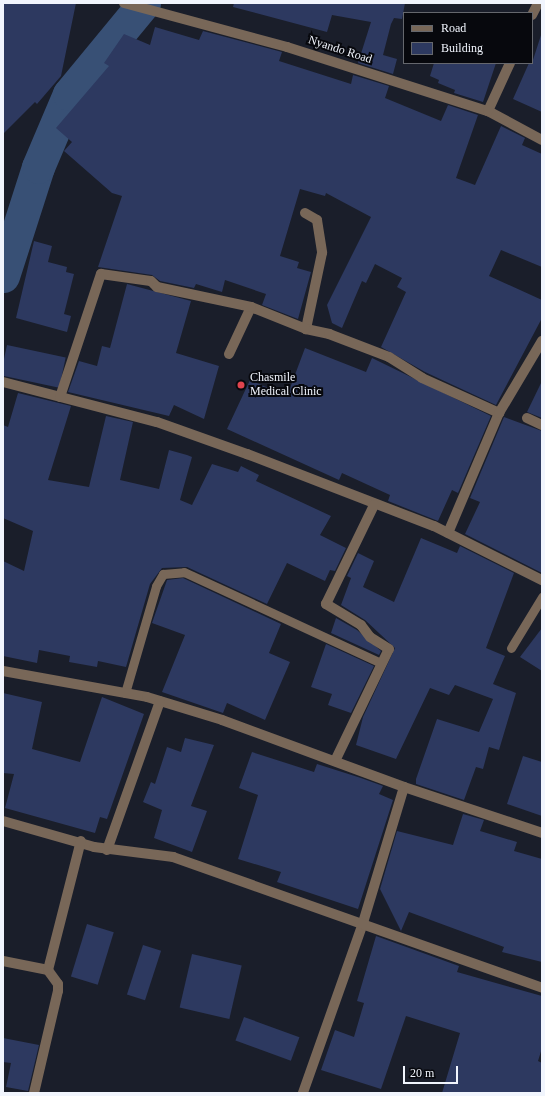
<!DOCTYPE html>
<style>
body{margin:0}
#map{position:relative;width:545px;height:1096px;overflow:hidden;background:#1a1e2a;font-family:Georgia,serif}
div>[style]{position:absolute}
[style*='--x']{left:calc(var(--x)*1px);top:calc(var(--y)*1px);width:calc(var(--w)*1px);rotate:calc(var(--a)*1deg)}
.river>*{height:33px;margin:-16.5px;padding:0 16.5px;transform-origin:16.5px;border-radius:16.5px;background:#385075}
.building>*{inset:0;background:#2d3960;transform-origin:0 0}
.lane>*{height:9px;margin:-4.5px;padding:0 4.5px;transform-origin:4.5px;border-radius:4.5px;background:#786758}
.street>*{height:10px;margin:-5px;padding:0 5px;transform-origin:5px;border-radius:5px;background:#786758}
.dots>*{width:11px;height:11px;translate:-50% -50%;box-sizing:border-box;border:2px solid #07080d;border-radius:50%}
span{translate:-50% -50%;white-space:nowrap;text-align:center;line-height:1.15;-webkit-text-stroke:4px #07080d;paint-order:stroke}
.street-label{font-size:12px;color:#f1f5fd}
.poi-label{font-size:12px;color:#f1f5fd}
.left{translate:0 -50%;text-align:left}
.frame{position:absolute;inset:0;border:4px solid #f1f5fd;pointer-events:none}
.legend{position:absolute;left:403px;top:12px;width:130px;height:52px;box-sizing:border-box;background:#07080d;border:1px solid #65676d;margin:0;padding:5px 7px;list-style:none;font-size:12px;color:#f1f5fd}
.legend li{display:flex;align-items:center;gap:8px;height:20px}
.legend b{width:20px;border:1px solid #65676d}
.scale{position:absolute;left:403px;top:1066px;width:55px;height:18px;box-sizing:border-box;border:2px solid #f1f5fd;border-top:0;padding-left:5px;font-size:12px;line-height:14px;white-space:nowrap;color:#f1f5fd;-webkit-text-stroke:3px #07080d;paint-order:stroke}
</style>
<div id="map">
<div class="river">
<div style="--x:3;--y:276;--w:114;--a:-72.2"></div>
<div style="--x:38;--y:167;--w:79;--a:-67"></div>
<div style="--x:69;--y:94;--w:118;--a:-50.5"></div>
</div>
<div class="building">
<div style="clip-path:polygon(3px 3px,76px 3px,61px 76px,37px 104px,35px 102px,3px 134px)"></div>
<div style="clip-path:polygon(234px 3px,405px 3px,402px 19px,394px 18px,391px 24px,383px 55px,397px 59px,393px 74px,358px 63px,371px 22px,332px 15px,327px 32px,233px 7px)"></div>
<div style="clip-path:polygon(155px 27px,199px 40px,203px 31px,282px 52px,279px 61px,351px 84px,353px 75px,389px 86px,385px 98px,441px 121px,448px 105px,478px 115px,456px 178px,475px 185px,501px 126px,525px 138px,522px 145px,542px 154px,542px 267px,501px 250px,489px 276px,542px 300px,542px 318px,496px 405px,425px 372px,381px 347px,406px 292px,397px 287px,402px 278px,375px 264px,366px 283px,362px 281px,342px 328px,332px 323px,327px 305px,371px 217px,326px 193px,325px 196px,300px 189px,280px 256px,299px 262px,297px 268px,311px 272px,298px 319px,262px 305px,266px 294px,225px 280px,222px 292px,196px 284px,194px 288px,160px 281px,152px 275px,98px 267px,122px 196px,112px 193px,64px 151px,72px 142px,56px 128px,109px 66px,104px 63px,124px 34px,150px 45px)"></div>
<div style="clip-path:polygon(542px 32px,542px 112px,513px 99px,529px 63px,532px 63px)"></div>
<div style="clip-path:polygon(434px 63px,496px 63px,483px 102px,454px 93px,455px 90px,438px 83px,439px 80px,430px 76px)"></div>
<div style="clip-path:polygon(34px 241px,52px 246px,48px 262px,67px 267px,66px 272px,74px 274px,64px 314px,71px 316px,67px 332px,16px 318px)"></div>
<div style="clip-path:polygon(127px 284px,191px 301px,176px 353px,219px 366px,204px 419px,174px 405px,169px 416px,68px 392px,79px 361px,97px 366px,102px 346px,110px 348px)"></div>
<div style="left:7px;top:345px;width:60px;height:31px;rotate:12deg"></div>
<div style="clip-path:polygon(305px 348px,366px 372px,372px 358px,491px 416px,458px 493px,452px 490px,438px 521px,388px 501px,390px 495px,342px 473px,339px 480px,227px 429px,250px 380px,287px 396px)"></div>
<div style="clip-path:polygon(542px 381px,542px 418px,527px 412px)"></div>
<div style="clip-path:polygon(18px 393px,71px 406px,48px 480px,89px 487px,106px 416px,133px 422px,120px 480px,159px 489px,169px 450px,187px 455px,192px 457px,180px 500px,192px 505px,212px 464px,238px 472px,241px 466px,259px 475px,256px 481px,331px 516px,320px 535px,346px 548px,335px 571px,330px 570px,325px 581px,287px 563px,267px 604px,187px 567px,162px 568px,150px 584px,126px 667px,98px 661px,97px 667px,69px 662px,70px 656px,39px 650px,37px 663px,3px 656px,3px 561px,24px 571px,33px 531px,3px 518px,3px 425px,8px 427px)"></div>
<div style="clip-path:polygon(504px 417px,542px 431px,542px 573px,465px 534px,480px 502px,470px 498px)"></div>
<div style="clip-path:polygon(421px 538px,457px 553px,460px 546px,514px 573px,486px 648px,505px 656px,493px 684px,516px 693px,499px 750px,489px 747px,483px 769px,476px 767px,464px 800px,416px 784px,416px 779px,437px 719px,479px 732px,493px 699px,455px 685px,449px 695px,430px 688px,396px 759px,356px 745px,363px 717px,395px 648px,365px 620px,341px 605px,351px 578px,347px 576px,358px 553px,374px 561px,363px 587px,394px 602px)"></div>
<div style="clip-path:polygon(183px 578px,281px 624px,269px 653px,290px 662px,265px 720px,227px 703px,223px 713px,162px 692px,185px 635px,152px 623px,167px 580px)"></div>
<div style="clip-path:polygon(336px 618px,357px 630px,381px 651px,379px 655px,331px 633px)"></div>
<div style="clip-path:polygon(542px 628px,542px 671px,520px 657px)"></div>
<div style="clip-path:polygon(326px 644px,374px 666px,351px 713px,328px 705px,332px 694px,311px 687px)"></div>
<div style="clip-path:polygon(3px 693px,42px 702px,32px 749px,80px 762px,102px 697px,144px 714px,107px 819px,100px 817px,95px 833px,5px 808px,14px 774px,3px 773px)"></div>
<div style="clip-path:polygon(185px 738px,214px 745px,191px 806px,207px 811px,192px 852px,154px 838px,162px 810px,143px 802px,151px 782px,155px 784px,167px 747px,181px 752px)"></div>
<div style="clip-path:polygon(252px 752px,314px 772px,317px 764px,361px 778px,383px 786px,379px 794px,393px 800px,358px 909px,277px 882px,281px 872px,238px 859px,258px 795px,239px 788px)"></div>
<div style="clip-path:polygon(523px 756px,542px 762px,542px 816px,507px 804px)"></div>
<div style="clip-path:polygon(463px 814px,484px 820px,480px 831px,517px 842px,514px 851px,542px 859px,542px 962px,502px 952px,504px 947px,409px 912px,401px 931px,380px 889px,397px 831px,453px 845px)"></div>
<div style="left:87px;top:924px;width:28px;height:55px;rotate:17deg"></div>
<div style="clip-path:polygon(376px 936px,459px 966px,457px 972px,542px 996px,542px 1048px,538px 1061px,542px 1063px,542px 1093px,442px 1093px,460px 1033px,406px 1016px,381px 1089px,321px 1070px,335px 1030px,354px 1037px,364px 1003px,357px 1001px)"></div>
<div style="left:143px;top:945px;width:19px;height:52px;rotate:18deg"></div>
<div style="left:192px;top:954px;width:51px;height:55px;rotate:13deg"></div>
<div style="left:244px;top:1017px;width:59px;height:25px;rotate:20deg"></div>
<div style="clip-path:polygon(3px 1038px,39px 1045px,28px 1091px,6px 1087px,11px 1063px,3px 1062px)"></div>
</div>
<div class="lane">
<div style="--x:511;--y:648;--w:60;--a:-58.7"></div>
<div style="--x:125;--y:693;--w:111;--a:-73.8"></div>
<div style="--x:156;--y:586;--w:14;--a:-60"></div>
<div style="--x:163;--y:574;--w:21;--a:-5"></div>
<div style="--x:184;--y:572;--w:217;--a:24.8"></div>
</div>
<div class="street">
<div style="--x:124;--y:3;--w:169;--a:15.1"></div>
<div style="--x:287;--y:47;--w:211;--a:17.7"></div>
<div style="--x:488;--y:111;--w:61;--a:28.2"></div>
<div style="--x:532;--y:15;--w:13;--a:-63"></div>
<div style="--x:488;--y:111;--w:53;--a:-65.4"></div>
<div style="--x:305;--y:213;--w:14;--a:30"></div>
<div style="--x:317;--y:220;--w:33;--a:81"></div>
<div style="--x:322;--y:253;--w:78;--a:101.9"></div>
<div style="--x:306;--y:329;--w:24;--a:12"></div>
<div style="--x:329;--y:334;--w:64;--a:21"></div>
<div style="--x:389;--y:357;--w:39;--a:32"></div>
<div style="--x:422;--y:378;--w:85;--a:24.4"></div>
<div style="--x:229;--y:354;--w:52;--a:-64.9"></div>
<div style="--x:251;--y:307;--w:59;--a:21.8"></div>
<div style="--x:3;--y:382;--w:159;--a:14.6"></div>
<div style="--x:157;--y:422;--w:96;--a:19.6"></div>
<div style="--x:247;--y:454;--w:200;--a:21.1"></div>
<div style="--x:434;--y:526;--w:121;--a:26.6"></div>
<div style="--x:60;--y:397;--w:130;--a:-71.6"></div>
<div style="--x:101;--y:274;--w:50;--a:8"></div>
<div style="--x:151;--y:281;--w:8;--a:45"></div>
<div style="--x:157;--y:287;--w:96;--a:12"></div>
<div style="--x:527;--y:418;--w:17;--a:25"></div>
<div style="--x:448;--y:533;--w:130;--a:-67"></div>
<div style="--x:499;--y:413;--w:84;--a:-59.2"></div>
<div style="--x:3;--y:671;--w:146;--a:10.2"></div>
<div style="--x:147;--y:697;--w:78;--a:17"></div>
<div style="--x:222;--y:720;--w:194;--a:20.2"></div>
<div style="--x:404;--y:787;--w:145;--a:106.8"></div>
<div style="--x:362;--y:926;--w:177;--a:109.5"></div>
<div style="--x:335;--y:761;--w:124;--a:-64.3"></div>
<div style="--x:389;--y:649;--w:22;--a:-148"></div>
<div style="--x:370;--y:637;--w:15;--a:-127"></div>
<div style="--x:361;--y:625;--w:41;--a:-149"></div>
<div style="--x:326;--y:604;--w:110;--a:-64.1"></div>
<div style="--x:404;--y:787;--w:145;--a:18.4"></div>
<div style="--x:3;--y:821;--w:95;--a:15.9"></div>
<div style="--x:94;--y:847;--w:80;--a:7.2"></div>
<div style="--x:173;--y:857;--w:392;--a:19.5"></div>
<div style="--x:107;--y:850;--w:158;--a:-70.4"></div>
<div style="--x:3;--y:961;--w:46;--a:11.3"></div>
<div style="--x:34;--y:1093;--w:105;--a:-76.8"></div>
<div style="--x:58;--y:991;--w:7;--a:-90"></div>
<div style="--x:58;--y:984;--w:17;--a:-126"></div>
<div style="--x:48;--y:970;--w:133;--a:-75.7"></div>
</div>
<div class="dots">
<div style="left:241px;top:385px;background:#e0444e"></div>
</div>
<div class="street-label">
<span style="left:340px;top:50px;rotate:18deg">Nyando Road</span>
</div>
<div class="poi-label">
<span class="left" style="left:250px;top:385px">Chasmile<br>Medical Clinic</span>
</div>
<div class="frame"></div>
<ul class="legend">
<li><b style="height:5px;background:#786758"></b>Road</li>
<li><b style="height:11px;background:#2d3960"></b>Building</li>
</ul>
<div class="scale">20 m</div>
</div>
